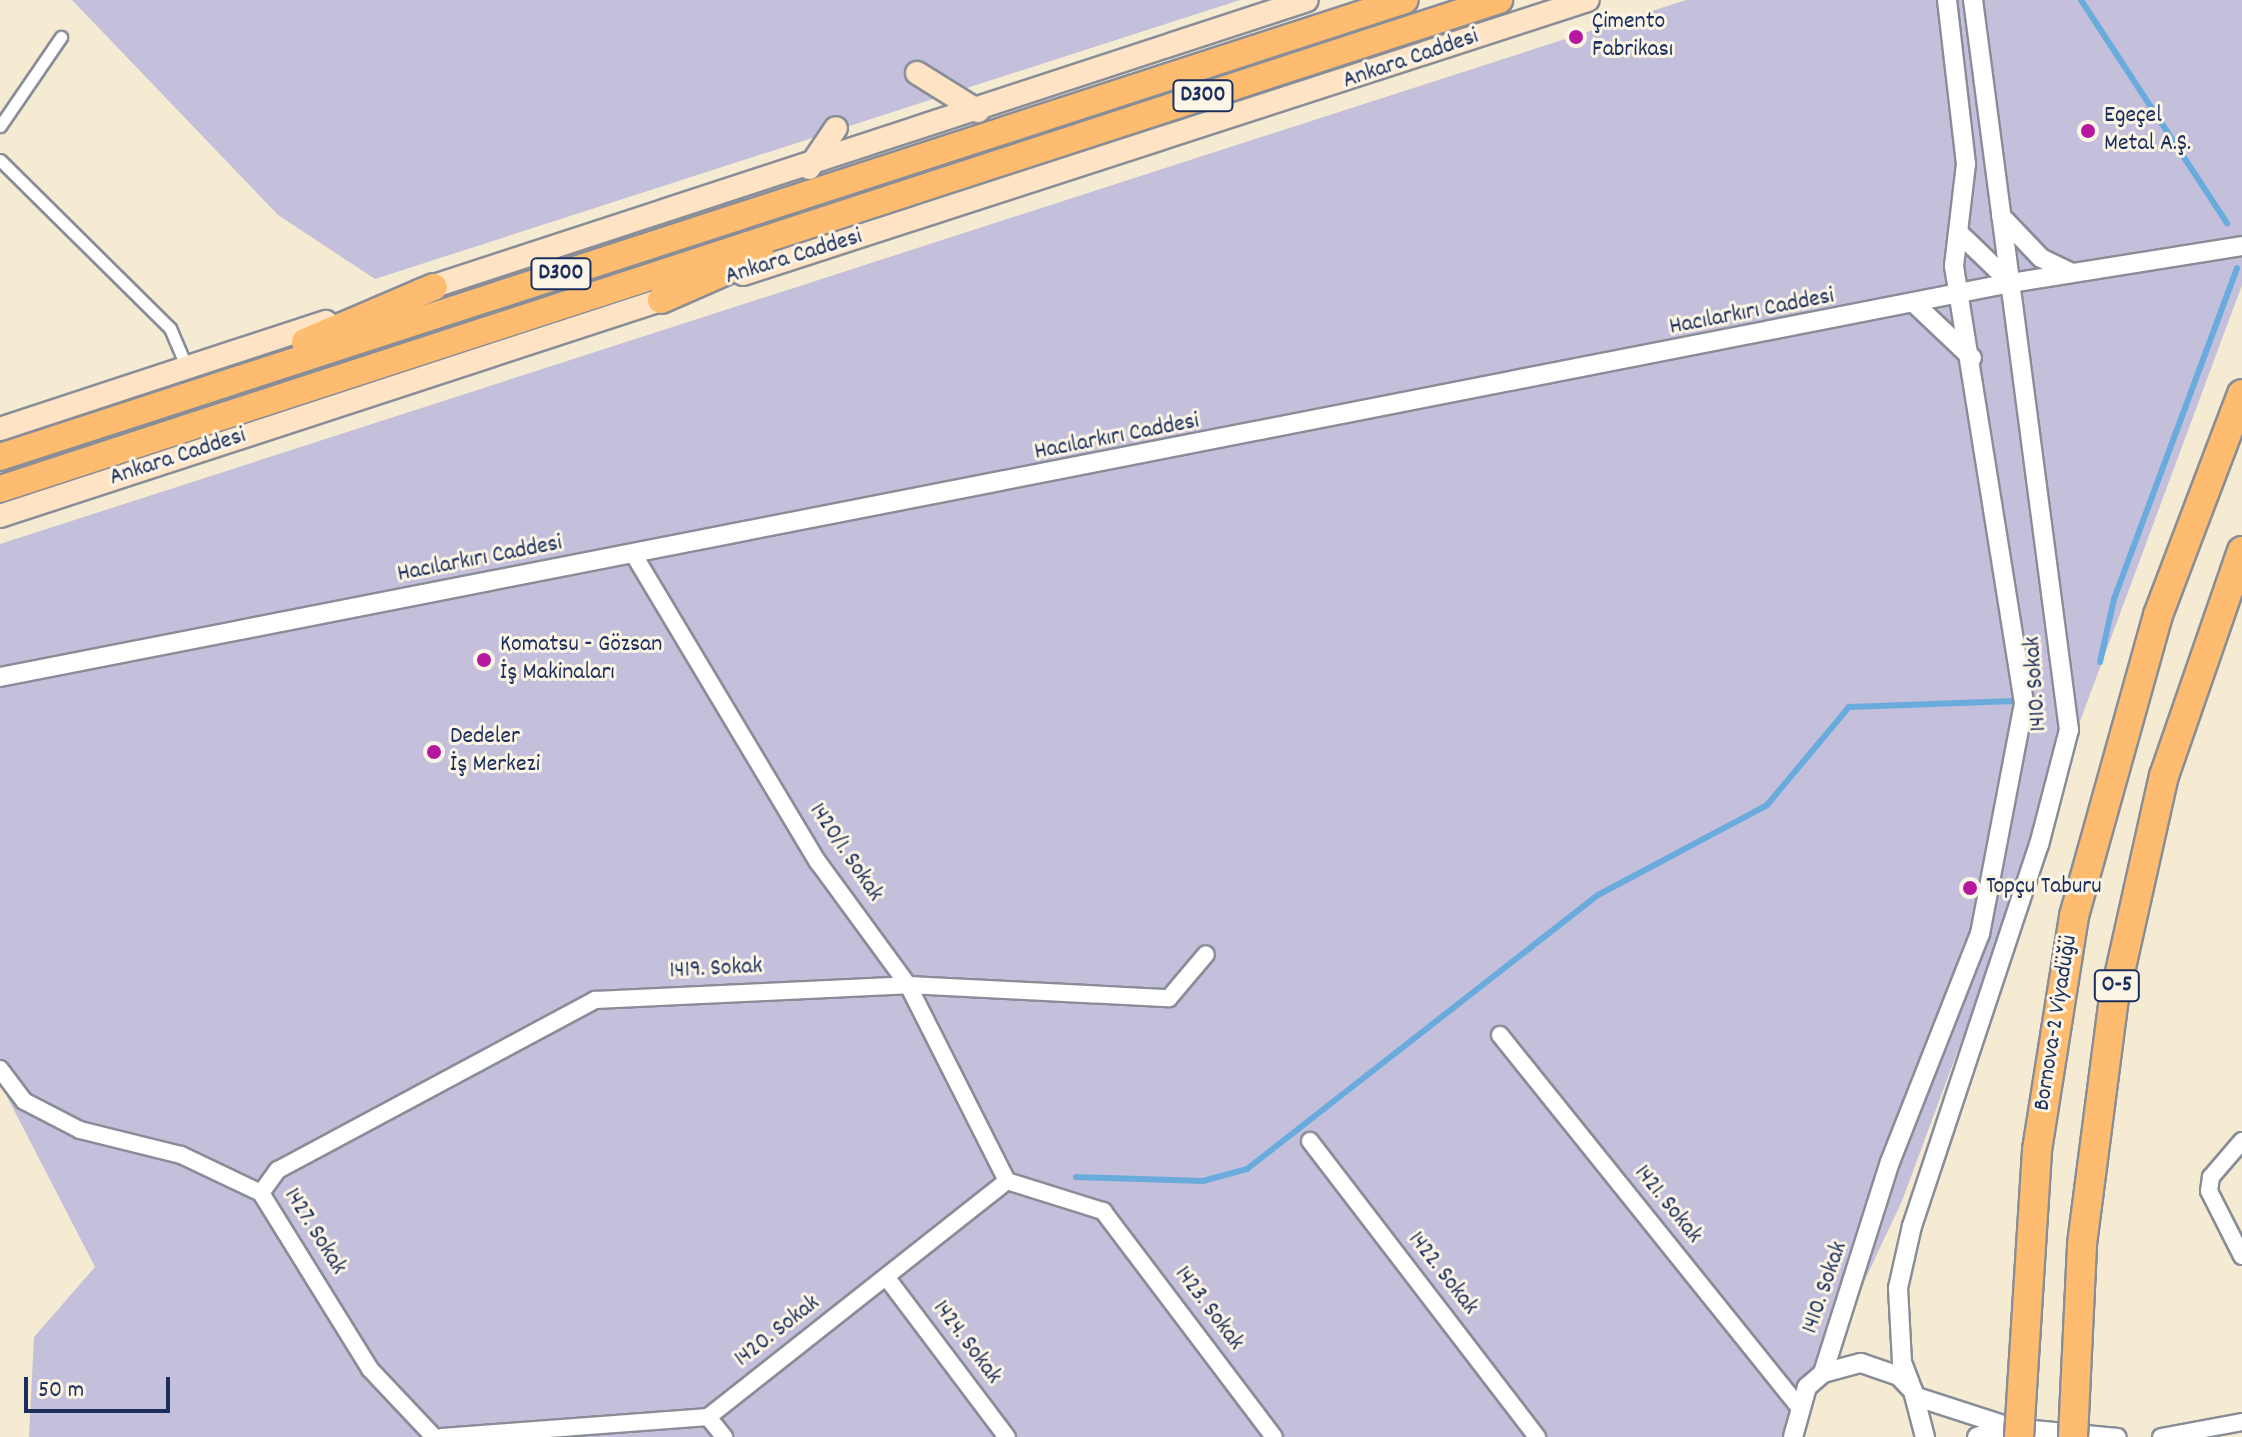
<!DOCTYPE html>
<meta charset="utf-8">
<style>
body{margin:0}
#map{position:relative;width:2242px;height:1437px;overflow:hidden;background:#f5ebd2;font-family:Dekko,sans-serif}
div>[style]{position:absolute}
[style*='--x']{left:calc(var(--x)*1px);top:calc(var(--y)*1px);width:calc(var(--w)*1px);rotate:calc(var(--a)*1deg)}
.industrial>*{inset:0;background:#c4c0db}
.stream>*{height:6px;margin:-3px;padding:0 3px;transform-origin:3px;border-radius:3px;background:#69abdd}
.roads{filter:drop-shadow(2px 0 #888d98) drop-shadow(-2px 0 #888d98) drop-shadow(0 2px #888d98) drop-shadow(0 -2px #888d98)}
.pedestrian>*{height:11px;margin:-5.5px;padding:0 5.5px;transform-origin:5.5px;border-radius:5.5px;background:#fff}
.minor>*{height:16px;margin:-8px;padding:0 8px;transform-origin:8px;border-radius:8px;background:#fff}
.tertiary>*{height:18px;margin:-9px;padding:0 9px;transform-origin:9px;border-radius:9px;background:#fff}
.secondary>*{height:22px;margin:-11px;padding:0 11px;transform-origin:11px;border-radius:11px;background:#fee4c5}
.trunk>*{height:26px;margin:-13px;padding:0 13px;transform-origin:13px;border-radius:13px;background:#fdbc6f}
.bridges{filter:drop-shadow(2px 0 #888d98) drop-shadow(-2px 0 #888d98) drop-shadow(0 2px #888d98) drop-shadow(0 -2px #888d98)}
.motorway-bridge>*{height:28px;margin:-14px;padding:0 14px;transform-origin:14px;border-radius:14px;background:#fdbc6f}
.dots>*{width:22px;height:22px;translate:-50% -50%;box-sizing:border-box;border:4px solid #fcf5e5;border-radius:50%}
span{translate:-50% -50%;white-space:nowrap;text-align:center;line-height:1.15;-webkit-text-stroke:6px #fcf5e5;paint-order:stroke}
.shield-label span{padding:2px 6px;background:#fcf5e5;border:2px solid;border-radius:6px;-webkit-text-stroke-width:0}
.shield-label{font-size:22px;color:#1b2f5e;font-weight:700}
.poi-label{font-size:24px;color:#1b2f5e}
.left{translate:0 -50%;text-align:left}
.street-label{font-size:24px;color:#1b2f5e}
.scale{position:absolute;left:24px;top:1377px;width:146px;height:36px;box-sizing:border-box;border:4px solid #1b2f5e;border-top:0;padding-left:10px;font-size:24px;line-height:28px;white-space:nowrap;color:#1b2f5e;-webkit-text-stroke:6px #fcf5e5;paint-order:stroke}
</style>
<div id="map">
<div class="industrial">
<div style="clip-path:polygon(72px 0,1240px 0,375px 279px,278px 215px)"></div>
<div style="clip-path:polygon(1686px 0,2242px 0,2242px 285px,1902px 1201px,1791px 1437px,29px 1437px,34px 1337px,95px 1267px,0 1083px,0 544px)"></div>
</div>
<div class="stream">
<div style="--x:2081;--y:0;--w:267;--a:56.8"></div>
<div style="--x:2100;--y:662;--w:65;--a:-77.5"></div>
<div style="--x:2114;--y:599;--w:353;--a:-69.6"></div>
<div style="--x:1076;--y:1177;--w:127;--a:1.8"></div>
<div style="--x:1203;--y:1181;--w:46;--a:-15.3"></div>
<div style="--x:1247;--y:1169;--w:445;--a:-38"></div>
<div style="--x:1598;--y:895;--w:191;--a:-28"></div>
<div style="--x:1767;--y:805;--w:128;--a:-50.1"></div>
<div style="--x:1849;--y:707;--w:166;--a:-2.1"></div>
</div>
<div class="roads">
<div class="pedestrian">
<div style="--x:0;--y:126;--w:108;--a:-55.6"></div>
<div style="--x:0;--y:160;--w:239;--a:44.7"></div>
<div style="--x:170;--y:328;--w:43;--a:67"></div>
</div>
<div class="minor">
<div style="--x:634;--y:555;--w:358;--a:59.1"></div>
<div style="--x:818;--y:862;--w:152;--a:53.8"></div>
<div style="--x:908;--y:985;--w:220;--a:63.2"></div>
<div style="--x:1500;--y:1035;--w:474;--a:51.2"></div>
<div style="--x:0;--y:1069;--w:40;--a:53"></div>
<div style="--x:24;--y:1101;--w:63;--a:27.4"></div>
<div style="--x:80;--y:1130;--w:104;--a:13.9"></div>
<div style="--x:181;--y:1155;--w:89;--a:25.4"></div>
<div style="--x:261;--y:1193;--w:207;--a:58.2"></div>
<div style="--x:370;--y:1369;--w:93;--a:46.7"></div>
<div style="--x:1310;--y:1141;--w:373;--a:52.5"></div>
<div style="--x:2242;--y:1141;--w:48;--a:130.7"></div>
<div style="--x:2211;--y:1177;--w:14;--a:98"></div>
<div style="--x:2209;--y:1191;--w:73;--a:63.1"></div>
<div style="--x:1007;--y:1181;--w:101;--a:17.4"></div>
<div style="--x:1103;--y:1211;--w:283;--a:52.9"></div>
<div style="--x:261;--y:1193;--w:29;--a:-54"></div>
<div style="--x:278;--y:1170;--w:360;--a:-28.2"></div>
<div style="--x:595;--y:1000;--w:313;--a:-2.7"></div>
<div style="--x:908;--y:985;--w:261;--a:2.9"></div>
<div style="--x:1169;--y:998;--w:57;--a:-49.9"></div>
<div style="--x:887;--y:1278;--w:199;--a:53"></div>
<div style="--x:708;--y:1417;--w:26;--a:51"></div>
<div style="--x:2012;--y:1427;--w:106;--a:5.4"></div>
<div style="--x:442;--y:1437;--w:267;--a:-4.3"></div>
<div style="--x:708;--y:1417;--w:381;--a:-38.3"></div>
<div style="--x:2161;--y:1437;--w:82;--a:-10.5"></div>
</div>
<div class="tertiary">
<div style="--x:2001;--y:216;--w:58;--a:46.4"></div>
<div style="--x:2041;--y:258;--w:34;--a:26"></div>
<div style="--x:1959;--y:233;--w:72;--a:43.9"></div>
<div style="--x:1916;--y:305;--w:77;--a:43.4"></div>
<div style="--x:0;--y:677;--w:2049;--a:-11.09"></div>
<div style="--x:2011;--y:283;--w:234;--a:-9.1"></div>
<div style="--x:1823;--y:1373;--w:221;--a:-72.4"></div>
<div style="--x:1890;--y:1162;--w:245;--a:-68.5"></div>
<div style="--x:1980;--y:934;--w:235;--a:-79.2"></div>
<div style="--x:2024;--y:703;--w:443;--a:-99.1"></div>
<div style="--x:1954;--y:266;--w:103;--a:-83.3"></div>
<div style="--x:1966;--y:164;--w:165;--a:-96.6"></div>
<div style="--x:1913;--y:1391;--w:31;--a:-111"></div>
<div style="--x:1902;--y:1362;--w:74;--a:-93.1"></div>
<div style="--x:1898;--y:1288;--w:64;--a:-77.3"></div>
<div style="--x:1912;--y:1226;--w:402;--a:-71.6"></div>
<div style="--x:2039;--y:845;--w:119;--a:-75.4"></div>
<div style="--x:2069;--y:730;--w:736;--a:-97.49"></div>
<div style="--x:1917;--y:1397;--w:95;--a:17.9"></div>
<div style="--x:1793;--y:1437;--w:52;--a:-74.4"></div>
<div style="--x:1807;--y:1387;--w:21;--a:-41"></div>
<div style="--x:1823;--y:1373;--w:39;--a:-15"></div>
<div style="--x:1861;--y:1363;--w:40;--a:18.9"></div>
<div style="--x:1899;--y:1376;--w:21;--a:47"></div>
<div style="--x:1913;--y:1391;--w:48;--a:75.4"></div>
<div style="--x:1977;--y:1437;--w:32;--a:-20"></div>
</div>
<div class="secondary">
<div style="--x:917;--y:73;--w:72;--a:31.9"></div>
<div style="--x:809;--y:168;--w:48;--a:-56"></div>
<div style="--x:743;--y:274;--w:888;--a:-17.97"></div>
<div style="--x:419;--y:291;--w:934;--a:-18.14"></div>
<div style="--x:0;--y:429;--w:343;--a:-18.2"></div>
<div style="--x:0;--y:516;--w:711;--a:-18.1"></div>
</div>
<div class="trunk">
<div style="--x:661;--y:300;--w:109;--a:-23.7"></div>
<div style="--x:305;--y:342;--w:140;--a:-23.1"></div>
<div style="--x:0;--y:457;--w:1477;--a:-18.02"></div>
<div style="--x:0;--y:489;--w:1577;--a:-18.07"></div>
</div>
</div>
<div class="bridges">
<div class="motorway-bridge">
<div style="--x:2019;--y:1437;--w:288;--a:-86.4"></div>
<div style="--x:2037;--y:1150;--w:237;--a:-81"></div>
<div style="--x:2074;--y:916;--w:313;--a:-74.4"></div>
<div style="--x:2158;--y:615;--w:236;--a:-69.2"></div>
<div style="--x:2073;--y:1437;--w:193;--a:-87.3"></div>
<div style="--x:2082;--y:1244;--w:247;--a:-82.6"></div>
<div style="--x:2114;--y:999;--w:229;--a:-77.4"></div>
<div style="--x:2164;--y:776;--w:238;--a:-70.9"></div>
</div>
</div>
<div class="dots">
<div style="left:1576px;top:37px;background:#b5179e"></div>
<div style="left:2088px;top:131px;background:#b5179e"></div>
<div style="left:484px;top:660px;background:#b5179e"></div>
<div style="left:434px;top:752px;background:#b5179e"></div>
<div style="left:1970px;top:888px;background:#b5179e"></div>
</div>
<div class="shield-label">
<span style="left:1203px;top:96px">D300</span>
<span style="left:561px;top:274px">D300</span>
<span style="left:2117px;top:986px">O-5</span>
</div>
<div class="poi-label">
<span class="left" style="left:1592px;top:37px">Çimento<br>Fabrikası</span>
<span class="left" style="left:2104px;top:131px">Egeçel<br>Metal A.Ş.</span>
<span class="left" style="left:500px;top:660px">Komatsu - Gözsan<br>İş Makinaları</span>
<span class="left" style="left:450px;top:752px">Dedeler<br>İş Merkezi</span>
<span class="left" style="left:1986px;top:888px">Topçu Taburu</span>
</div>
<div class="street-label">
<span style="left:1411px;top:60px;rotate:-19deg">Ankara Caddesi</span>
<span style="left:794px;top:258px;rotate:-17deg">Ankara Caddesi</span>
<span style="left:1752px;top:313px;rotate:-11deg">Hacılarkırı Caddesi</span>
<span style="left:1117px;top:438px;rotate:-11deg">Hacılarkırı Caddesi</span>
<span style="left:178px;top:458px;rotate:-18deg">Ankara Caddesi</span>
<span style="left:480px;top:560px;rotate:-11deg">Hacılarkırı Caddesi</span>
<span style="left:2037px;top:684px;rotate:-94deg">1410. Sokak</span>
<span style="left:845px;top:853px;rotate:56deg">1420/1. Sokak</span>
<span style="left:716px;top:970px;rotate:-3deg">1419. Sokak</span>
<span style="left:2057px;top:1023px;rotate:-81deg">Bornova-2 Viyadüğü</span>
<span style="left:1667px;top:1205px;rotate:51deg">1421. Sokak</span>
<span style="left:314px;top:1232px;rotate:58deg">1427. Sokak</span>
<span style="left:1442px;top:1274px;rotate:52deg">1422. Sokak</span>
<span style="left:1826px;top:1288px;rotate:-71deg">1410. Sokak</span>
<span style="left:1208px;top:1309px;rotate:53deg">1423. Sokak</span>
<span style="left:778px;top:1332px;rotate:-38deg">1420. Sokak</span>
<span style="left:966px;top:1343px;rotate:53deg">1424. Sokak</span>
</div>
<div class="scale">50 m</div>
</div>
